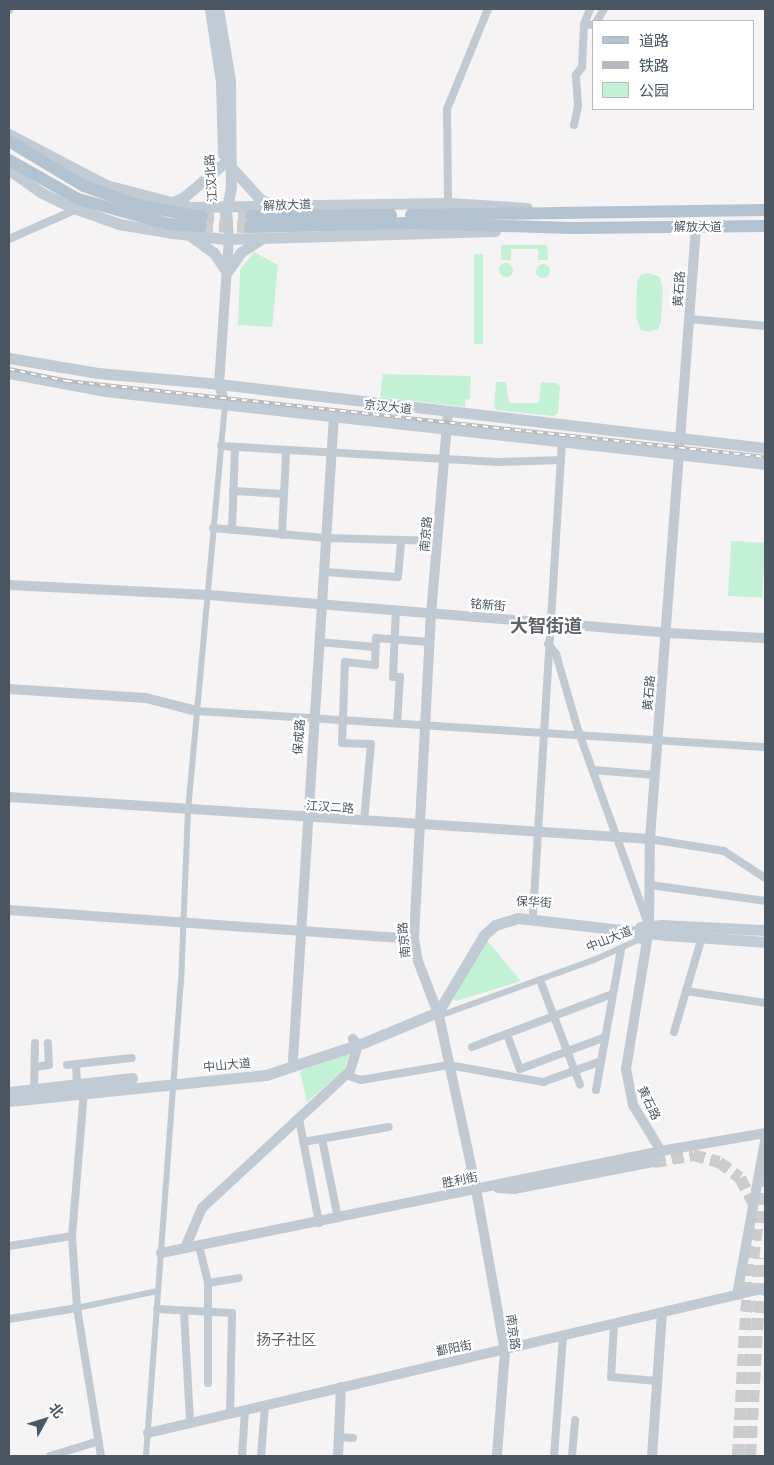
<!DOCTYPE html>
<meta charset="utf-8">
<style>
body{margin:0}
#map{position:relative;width:774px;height:1465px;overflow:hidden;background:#f5f3f3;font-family:Mulish,"Noto Sans SC",sans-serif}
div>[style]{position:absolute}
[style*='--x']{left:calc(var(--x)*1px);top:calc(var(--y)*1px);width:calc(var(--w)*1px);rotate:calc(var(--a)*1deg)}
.green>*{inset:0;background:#c3f1d5;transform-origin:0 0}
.round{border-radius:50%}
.primary-tunnel>*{height:12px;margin-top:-6px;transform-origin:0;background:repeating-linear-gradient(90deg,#caccce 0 12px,transparent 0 18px)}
.pedestrian>*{height:5.5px;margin:-2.75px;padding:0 2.75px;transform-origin:2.75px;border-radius:2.75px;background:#c1cad2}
.minor>*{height:8px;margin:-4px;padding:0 4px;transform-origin:4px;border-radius:4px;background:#c1cad2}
.tertiary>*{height:10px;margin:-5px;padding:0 5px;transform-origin:5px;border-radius:5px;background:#c1cad2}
.secondary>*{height:11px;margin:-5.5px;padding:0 5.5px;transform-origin:5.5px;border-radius:5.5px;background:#c1cbd6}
.primary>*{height:12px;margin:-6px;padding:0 6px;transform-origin:6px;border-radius:6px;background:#b3c2d1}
.rail>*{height:4px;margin-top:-2px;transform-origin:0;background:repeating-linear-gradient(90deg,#fff 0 5.5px,#b5b8bd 0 11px);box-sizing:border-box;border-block:1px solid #b5b8bd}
span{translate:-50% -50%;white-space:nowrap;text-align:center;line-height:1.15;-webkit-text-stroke:4.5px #fff;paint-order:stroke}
.street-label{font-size:12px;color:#4a5661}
.quarter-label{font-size:15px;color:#5f6368}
.district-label{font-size:18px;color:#5f6368;font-weight:700}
.frame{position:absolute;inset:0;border:10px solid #4a5661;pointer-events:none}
.legend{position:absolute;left:592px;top:20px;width:162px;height:90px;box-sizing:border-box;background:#fff;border:1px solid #b7bbc0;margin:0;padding:6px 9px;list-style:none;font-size:15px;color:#4a5661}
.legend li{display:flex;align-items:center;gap:10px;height:25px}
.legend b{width:25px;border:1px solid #b7bbc0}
.north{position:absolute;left:20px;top:1395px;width:50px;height:50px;-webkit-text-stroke:4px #fff;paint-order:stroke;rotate:51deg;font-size:14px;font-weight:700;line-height:20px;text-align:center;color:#4a5661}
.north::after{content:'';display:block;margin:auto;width:18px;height:22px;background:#4a5661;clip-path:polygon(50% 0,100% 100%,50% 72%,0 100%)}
</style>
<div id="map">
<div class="green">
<div style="clip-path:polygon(501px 245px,547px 245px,548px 260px,538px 260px,538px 249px,511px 249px,511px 260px,501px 260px)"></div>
<div style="clip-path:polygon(254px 252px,278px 265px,272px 327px,238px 325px,240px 270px)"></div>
<div style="left:474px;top:254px;width:9px;height:90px"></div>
<div class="round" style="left:499px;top:263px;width:14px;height:14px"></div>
<div class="round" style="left:536px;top:264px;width:14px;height:14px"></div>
<div style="clip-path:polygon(648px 273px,660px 277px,663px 291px,661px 322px,658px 329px,649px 332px,641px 330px,636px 317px,637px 282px,641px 275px)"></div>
<div style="clip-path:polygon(383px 374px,471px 376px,470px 400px,465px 399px,465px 407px,380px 397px)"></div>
<div style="clip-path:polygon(496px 382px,506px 382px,509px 403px,539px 403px,541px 382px,556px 383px,560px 386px,558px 413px,554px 416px,497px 410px,494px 407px)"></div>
<div style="left:731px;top:541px;width:34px;height:55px;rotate:3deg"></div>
<div style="clip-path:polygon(485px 938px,521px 981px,456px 1001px,449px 995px)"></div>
<div style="clip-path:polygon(350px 1052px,344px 1070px,307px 1102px,300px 1071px)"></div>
</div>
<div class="primary-tunnel">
<div style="--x:202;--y:217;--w:49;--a:-1.2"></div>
<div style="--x:201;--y:226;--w:49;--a:1.2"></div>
<div style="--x:654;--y:1162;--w:40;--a:-10"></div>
<div style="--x:693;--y:1155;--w:27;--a:15"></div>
<div style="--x:719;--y:1162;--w:26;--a:37"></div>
<div style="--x:740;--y:1178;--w:34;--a:62"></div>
<div style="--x:738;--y:1456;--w:144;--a:-86.8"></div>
<div style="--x:746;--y:1312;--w:145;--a:-82.5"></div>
<div style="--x:750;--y:1456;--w:143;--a:-86.8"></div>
<div style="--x:758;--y:1313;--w:55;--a:-82.7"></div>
</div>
<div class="pedestrian">
<div style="--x:439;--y:1016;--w:165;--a:-19.9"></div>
<div style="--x:594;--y:960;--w:48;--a:-24.4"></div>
<div style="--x:638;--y:940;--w:10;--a:11"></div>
<div style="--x:77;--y:1308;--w:83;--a:-11.9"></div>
<div style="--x:146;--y:1456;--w:473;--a:-85.8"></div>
<div style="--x:181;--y:984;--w:173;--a:-87.7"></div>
<div style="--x:188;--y:811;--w:409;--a:-84.8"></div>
</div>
<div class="minor">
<div style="--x:9;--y:10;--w:1;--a:-90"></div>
<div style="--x:597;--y:21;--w:14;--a:-60"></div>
<div style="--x:584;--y:24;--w:16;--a:-68"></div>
<div style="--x:574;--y:125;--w:19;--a:-78"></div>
<div style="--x:578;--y:106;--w:31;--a:-94"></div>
<div style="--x:576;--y:75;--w:10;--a:-53"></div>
<div style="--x:582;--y:67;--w:43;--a:-87.3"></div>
<div style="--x:584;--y:24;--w:9;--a:6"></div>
<div style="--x:448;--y:203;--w:94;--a:-90.6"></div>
<div style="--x:447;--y:109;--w:108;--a:-67.7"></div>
<div style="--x:9;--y:239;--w:74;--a:-23.8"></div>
<div style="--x:690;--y:319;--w:75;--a:5.3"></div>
<div style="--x:221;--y:446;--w:277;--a:3.3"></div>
<div style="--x:498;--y:462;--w:63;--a:-1.8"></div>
<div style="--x:233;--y:491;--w:51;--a:3.4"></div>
<div style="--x:213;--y:528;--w:113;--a:5.1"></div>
<div style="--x:326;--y:538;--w:112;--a:1.5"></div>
<div style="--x:232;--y:530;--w:82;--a:-87.9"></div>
<div style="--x:282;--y:535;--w:83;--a:-87.2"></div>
<div style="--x:324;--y:572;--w:74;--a:3.9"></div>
<div style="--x:398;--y:577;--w:37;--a:-85"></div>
<div style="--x:396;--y:610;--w:67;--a:92.6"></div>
<div style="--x:393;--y:677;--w:7;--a:0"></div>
<div style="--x:400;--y:677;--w:46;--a:93.7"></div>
<div style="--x:319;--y:642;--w:56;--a:5.1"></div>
<div style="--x:548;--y:644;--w:13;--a:51"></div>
<div style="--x:556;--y:654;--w:82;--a:73.8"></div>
<div style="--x:579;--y:733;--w:203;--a:70.1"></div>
<div style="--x:197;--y:711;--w:569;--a:3.63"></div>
<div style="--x:593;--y:770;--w:62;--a:4.6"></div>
<div style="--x:364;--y:821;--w:77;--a:-84.8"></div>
<div style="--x:371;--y:744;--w:29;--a:-178"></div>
<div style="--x:342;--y:743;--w:81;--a:-87.9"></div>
<div style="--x:345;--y:662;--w:30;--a:6"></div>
<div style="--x:375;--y:665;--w:27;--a:-88"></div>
<div style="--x:376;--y:638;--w:54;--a:4.2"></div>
<div style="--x:650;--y:839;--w:75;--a:9.2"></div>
<div style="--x:724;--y:851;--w:49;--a:33.4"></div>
<div style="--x:650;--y:885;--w:116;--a:7.9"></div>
<div style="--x:533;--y:914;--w:475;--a:-86.5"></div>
<div style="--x:540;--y:980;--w:112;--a:69.1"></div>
<div style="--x:686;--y:991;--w:80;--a:8.6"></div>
<div style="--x:674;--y:1032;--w:99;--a:-73.6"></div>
<div style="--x:507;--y:1034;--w:37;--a:70"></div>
<div style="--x:520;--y:1069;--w:89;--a:-20.5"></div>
<div style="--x:472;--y:1047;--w:150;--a:-20.7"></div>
<div style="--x:67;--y:1065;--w:65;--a:-6.1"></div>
<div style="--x:76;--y:1065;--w:19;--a:87"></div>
<div style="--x:35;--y:1067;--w:14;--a:-8"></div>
<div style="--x:49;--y:1065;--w:22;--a:-93"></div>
<div style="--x:345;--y:1075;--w:17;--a:17"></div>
<div style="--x:361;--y:1080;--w:89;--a:-9.7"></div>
<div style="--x:449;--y:1065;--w:96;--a:10.3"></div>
<div style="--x:543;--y:1082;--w:59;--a:-19.7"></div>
<div style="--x:34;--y:1088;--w:45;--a:-88.7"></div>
<div style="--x:596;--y:1090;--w:143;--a:-79.9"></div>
<div style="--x:84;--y:1091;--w:145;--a:94.7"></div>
<div style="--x:72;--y:1236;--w:72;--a:86"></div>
<div style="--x:77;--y:1308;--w:150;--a:80.8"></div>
<div style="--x:299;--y:1119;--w:106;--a:79.1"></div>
<div style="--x:322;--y:1139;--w:81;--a:78.6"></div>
<div style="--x:303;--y:1142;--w:87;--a:-9.9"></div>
<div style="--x:9;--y:1246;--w:64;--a:-9"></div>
<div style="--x:199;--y:1246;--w:38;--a:76"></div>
<div style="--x:208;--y:1283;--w:100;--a:90"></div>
<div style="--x:208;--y:1283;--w:31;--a:-9"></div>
<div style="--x:157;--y:1309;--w:75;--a:3.1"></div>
<div style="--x:232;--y:1313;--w:101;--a:91.1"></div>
<div style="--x:184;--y:1311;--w:112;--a:86.9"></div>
<div style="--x:9;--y:1319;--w:69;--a:-9.2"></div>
<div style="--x:614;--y:1324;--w:53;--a:93.2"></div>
<div style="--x:611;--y:1377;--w:46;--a:5"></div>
<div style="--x:339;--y:1437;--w:14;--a:4"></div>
<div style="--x:50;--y:1456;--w:51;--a:-17"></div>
<div style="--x:242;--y:1456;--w:46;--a:-86.3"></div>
<div style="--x:261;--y:1456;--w:51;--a:-85.5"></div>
<div style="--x:554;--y:1456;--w:119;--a:-85.7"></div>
<div style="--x:572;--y:1456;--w:36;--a:-85"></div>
</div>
<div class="tertiary">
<div style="--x:225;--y:404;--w:21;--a:-107"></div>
<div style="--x:219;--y:384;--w:146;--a:-86.1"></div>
<div style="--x:229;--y:238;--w:31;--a:-94"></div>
<div style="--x:448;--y:412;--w:202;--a:94.8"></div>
<div style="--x:431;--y:613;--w:326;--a:93"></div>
<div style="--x:414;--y:939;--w:22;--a:80"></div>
<div style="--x:418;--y:961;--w:59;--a:69.1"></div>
<div style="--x:439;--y:1016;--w:177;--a:77.9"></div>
<div style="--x:476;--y:1189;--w:165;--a:79.9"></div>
<div style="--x:505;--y:1351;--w:105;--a:94.4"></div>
<div style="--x:9;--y:585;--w:200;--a:2.9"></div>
<div style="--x:209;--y:595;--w:460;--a:4.7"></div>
<div style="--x:667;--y:633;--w:98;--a:2.9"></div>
<div style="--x:9;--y:689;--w:137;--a:3.8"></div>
<div style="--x:146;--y:698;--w:53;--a:14.3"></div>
<div style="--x:9;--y:797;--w:642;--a:3.75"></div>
<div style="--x:9;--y:910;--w:406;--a:4.1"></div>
<div style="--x:293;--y:1060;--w:646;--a:-86.36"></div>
<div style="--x:661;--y:1151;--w:54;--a:-121.3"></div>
<div style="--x:633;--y:1105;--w:37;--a:-101"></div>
<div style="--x:626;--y:1069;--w:143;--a:-80.7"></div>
<div style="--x:649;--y:928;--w:89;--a:-89.4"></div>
<div style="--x:650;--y:839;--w:614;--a:-85.7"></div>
<div style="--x:498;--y:1188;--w:16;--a:4"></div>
<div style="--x:514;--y:1189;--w:143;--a:-10.9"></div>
<div style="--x:185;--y:1248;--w:43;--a:-67"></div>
<div style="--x:202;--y:1208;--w:202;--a:-42.8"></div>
<div style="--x:350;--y:1071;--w:27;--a:-73"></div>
<div style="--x:358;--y:1045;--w:8;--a:-130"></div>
<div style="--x:161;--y:1253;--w:510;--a:-11.53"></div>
<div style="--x:661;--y:1151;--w:106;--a:-9.8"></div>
<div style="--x:737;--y:1295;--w:157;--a:-79.7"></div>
<div style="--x:148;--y:1433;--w:634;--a:-13.22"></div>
<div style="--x:338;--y:1456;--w:69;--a:-87.5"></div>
<div style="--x:652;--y:1456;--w:143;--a:-86"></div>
</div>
<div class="secondary">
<div style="--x:210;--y:9;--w:74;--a:81.4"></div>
<div style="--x:221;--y:82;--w:72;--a:88.4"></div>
<div style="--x:218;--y:9;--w:73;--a:80.5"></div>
<div style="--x:230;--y:81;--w:106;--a:89.5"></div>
<div style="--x:231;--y:187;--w:20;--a:101"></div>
<div style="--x:9;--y:134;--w:110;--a:27.7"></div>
<div style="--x:106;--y:185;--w:87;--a:14.7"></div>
<div style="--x:190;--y:207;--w:258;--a:-0.9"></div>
<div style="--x:448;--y:203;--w:79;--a:3.6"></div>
<div style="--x:231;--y:167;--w:43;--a:47.8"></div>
<div style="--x:260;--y:199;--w:13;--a:27"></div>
<div style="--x:9;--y:170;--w:38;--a:35"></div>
<div style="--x:40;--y:192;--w:34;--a:26"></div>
<div style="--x:71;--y:207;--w:51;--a:19.5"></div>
<div style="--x:119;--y:224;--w:55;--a:9.5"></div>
<div style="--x:173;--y:233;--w:52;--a:6.6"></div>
<div style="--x:225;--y:239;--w:270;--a:-1.7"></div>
<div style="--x:169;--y:204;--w:17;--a:-25"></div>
<div style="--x:184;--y:197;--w:51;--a:-40.2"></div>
<div style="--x:192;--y:237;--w:27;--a:36"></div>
<div style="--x:214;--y:253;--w:23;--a:56"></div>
<div style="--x:227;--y:272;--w:24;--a:-55"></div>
<div style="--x:241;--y:252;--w:24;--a:-33"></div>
<div style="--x:9;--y:358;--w:90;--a:9.6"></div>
<div style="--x:98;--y:373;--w:112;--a:5.1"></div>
<div style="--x:210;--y:383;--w:559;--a:6.68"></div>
<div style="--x:9;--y:373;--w:98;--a:10.6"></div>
<div style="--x:105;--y:391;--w:664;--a:6.31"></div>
<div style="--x:640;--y:927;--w:22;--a:-5"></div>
<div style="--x:662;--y:925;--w:103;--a:2.8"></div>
<div style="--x:9;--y:1092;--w:124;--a:-6.5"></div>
<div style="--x:9;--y:1101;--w:258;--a:-5.8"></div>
<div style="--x:266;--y:1075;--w:102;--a:-18.3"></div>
<div style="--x:363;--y:1043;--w:81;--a:-22.5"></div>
<div style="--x:438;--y:1012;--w:90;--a:-59.1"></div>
<div style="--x:484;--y:935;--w:15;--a:-42"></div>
<div style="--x:495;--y:925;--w:24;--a:-17"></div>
<div style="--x:518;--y:918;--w:149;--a:6.6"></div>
<div style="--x:666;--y:935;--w:99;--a:4"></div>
</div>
<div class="primary">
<div style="--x:9;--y:141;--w:87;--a:31"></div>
<div style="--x:84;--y:186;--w:56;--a:19.7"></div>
<div style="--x:137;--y:205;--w:66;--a:10.5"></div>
<div style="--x:9;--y:160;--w:79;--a:29.5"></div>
<div style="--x:78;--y:199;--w:94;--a:15.4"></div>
<div style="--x:169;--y:224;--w:32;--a:4"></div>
<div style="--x:411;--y:215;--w:354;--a:-0.8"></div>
<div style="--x:251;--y:216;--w:140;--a:-0.4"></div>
<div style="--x:250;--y:227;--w:160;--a:-1.4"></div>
<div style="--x:410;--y:223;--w:162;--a:1.8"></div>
<div style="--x:572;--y:228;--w:193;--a:-0.6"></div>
</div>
<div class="rail">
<div style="--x:9;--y:369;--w:59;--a:11.7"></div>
<div style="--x:67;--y:381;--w:702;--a:6.21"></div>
</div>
<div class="street-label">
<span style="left:211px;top:178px;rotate:-94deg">江汉北路</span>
<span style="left:287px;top:205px;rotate:-2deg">解放大道</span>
<span style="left:698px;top:227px">解放大道</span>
<span style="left:679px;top:289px;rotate:-86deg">黄石路</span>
<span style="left:388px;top:407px;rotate:6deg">京汉大道</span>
<span style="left:426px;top:534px;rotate:-85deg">南京路</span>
<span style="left:488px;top:605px;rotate:5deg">铭新街</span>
<span style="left:649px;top:693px;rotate:-85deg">黄石路</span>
<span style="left:299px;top:737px;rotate:-86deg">保成路</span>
<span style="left:330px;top:807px;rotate:4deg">江汉二路</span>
<span style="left:534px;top:902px;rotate:3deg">保华街</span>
<span style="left:609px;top:939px;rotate:-22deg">中山大道</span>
<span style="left:404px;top:940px;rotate:-95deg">南京路</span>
<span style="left:227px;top:1065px;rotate:-5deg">中山大道</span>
<span style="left:649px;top:1103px;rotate:64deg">黄石路</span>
<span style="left:460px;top:1180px;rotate:-11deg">胜利街</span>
<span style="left:513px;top:1332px;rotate:82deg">南京路</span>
<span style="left:454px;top:1348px;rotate:-11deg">鄱阳街</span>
</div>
<div class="quarter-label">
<span style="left:286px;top:1340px">扬子社区</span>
</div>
<div class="district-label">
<span style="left:546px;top:626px">大智街道</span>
</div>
<div class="frame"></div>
<ul class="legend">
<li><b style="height:6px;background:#b3c2d1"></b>道路</li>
<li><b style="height:6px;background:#b5b8bd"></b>铁路</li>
<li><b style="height:14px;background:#c3f1d5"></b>公园</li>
</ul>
<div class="north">北</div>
</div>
